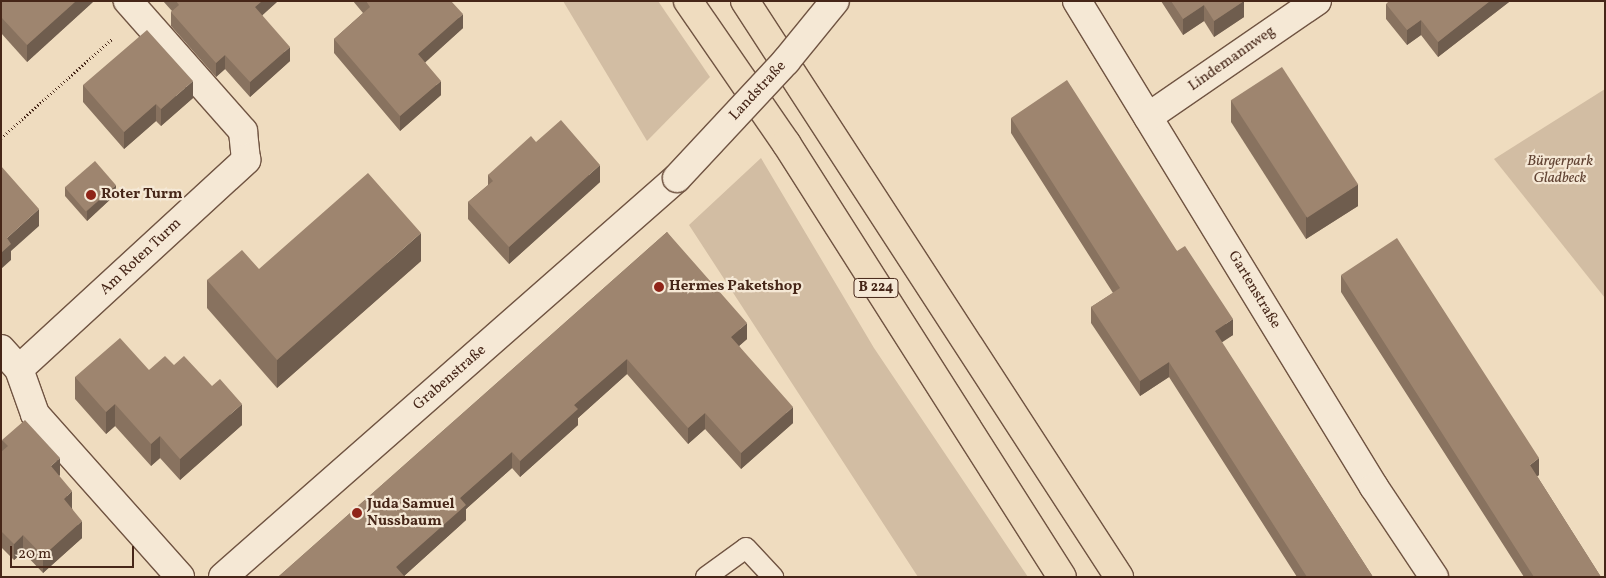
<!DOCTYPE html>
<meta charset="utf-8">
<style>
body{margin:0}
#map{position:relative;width:1606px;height:578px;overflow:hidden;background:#efdcbf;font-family:Vollkorn,serif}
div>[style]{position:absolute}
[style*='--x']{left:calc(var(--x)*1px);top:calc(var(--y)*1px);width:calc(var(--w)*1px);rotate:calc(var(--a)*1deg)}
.green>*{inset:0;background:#d2bda3}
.path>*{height:3px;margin-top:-1.5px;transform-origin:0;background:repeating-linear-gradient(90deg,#462618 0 1px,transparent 0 3.5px)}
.roads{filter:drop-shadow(1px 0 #705442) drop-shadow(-1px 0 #705442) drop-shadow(0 1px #705442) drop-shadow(0 -1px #705442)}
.service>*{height:20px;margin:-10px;padding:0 10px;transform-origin:10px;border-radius:10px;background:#f5e8d5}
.minor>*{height:28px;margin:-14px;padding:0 14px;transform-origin:14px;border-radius:14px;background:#f5e8d5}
.tertiary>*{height:28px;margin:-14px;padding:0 14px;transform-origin:14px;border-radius:14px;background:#f5e8d5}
.trunk>*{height:28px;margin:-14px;padding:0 14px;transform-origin:14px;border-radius:14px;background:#efdcbf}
.bridges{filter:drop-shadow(1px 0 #705442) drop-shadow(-1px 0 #705442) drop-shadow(0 1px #705442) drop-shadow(0 -1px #705442)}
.tertiary-bridge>*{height:28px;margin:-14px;padding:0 14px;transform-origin:14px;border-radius:14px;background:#f5e8d5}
.wall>*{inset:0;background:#88725f}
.shaded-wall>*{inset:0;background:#6f5d4e}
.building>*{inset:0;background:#9e856f;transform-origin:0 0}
.dots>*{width:14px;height:14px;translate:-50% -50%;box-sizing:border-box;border:2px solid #f5e8d5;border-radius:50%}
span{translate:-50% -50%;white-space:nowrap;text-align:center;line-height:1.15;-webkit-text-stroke:4.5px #f5e8d5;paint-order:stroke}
.shield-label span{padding:1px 4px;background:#f5e8d5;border:1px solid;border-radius:4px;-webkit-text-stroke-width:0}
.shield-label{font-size:14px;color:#462618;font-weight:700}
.street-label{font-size:15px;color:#462618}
.park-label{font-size:15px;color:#624434;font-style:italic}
.poi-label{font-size:15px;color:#462618;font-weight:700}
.left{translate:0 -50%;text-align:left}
.frame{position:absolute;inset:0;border:2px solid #462618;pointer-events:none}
.scale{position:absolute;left:10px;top:546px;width:124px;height:22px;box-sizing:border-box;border:2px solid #462618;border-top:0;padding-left:6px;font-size:15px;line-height:18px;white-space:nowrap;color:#462618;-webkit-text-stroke:4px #f5e8d5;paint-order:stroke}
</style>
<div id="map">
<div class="green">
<div style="clip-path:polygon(563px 1px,658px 1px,710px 77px,647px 141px)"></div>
<div style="clip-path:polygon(1605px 89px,1605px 298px,1494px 159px)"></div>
<div style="clip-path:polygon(761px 158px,874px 348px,1028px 577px,918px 577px,689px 225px)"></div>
</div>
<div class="path">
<div style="--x:1;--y:138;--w:150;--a:-41.8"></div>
</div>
<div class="roads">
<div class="service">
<div style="--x:706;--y:577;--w:49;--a:-35.9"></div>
<div style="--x:746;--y:548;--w:40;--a:47"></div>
</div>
<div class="minor">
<div style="--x:1077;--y:1;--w:570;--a:58.57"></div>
<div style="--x:1374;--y:487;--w:108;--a:56.3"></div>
<div style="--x:1148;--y:117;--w:205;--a:-34.5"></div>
<div style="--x:1;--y:349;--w:27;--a:48"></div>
<div style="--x:19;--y:369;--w:309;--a:-42.6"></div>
<div style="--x:246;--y:160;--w:29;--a:-96"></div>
<div style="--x:243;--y:131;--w:174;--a:-131.5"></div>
<div style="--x:19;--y:369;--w:48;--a:70.4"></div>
<div style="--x:35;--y:414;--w:218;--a:48.3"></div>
</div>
<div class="tertiary">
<div style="--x:223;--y:577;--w:604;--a:-41.31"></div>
</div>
<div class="trunk">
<div style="--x:688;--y:1;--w:173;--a:55.4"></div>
<div style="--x:786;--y:143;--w:514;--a:57.55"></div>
<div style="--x:745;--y:1;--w:687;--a:57"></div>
</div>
</div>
<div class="bridges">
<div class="tertiary-bridge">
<div style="--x:677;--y:178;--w:160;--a:-47"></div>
<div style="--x:786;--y:61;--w:77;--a:-50.8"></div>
</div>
</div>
<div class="wall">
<div style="clip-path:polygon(1px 1px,94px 1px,27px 62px,1px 33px)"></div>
<div style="clip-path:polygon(163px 1px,278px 1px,262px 15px,290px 61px,250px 97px,225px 69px,216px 77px,171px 26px,171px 12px,172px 11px)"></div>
<div style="clip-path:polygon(353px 1px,451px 1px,463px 28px,425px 62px,441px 95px,400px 131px,334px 53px,334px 39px,363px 13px)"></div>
<div style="clip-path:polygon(1161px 1px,1244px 1px,1244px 17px,1214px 37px,1204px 21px,1183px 35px)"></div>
<div style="clip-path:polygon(1509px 1px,1509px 2px,1438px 57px,1421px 35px,1407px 45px,1386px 19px,1386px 4px)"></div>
<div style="clip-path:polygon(83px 85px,193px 98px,161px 126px,156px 121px,124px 149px,83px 102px)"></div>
<div style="clip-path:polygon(1231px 100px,1358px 206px,1306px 239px,1231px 122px)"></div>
<div style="clip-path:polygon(1011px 118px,1177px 251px,1233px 335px,1221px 342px,1373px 577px,1297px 577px,1169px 377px,1140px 396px,1091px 323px,1091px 307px,1113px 293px,1011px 133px)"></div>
<div style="clip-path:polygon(536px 142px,600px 182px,509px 264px,468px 219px,468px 202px,488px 185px,488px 175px)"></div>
<div style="clip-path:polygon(65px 187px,116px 194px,87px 221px,65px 196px)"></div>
<div style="clip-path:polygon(667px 232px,747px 339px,739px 346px,793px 423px,741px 469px,705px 429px,688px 444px,627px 374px,578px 418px,578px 425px,520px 477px,512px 468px,466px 509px,466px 520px,404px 576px,278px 577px)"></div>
<div style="clip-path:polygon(421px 261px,277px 388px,207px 308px,207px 280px,259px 269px)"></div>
<div style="clip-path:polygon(1341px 275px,1539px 475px,1537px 476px,1601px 577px,1524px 577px,1341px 292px)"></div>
<div style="clip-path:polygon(174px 365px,242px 425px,180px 480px,160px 458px,151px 466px,115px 426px,106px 434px,75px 399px,75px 377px,149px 370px)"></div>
<div style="clip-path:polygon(2px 440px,60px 475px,59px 476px,72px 508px,82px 538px,43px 573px,23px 552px,14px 560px,1px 547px,1px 452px,2px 451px)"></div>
</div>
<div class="shaded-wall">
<div style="clip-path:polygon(76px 1px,94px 1px,27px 62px,27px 45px)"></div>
<div style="clip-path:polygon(262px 1px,278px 1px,255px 22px,255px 7px)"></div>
<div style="clip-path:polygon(1244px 1px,1244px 17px,1214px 37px,1214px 21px)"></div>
<div style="clip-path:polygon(1490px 1px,1509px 1px,1509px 2px,1438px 57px,1438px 42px)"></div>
<div style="clip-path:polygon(1204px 5px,1204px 21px,1183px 35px,1183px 19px)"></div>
<div style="clip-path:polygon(463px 14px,463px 28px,418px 69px,418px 54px)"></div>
<div style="clip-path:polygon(1421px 20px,1421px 35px,1407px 45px,1407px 30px)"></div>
<div style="clip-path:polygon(290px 47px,290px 61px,250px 97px,250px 82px)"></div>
<div style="clip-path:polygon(225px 55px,225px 69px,216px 77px,216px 63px)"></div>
<div style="clip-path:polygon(193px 81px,193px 98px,161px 126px,161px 109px)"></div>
<div style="clip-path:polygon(441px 81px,441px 95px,400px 131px,400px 116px)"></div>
<div style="clip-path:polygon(156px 104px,156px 121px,124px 149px,124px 132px)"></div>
<div style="clip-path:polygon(600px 165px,600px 182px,509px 264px,509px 247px)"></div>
<div style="clip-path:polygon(1358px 184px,1358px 206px,1306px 239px,1306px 217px)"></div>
<div style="clip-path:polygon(116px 185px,116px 194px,87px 221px,87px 211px)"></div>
<div style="clip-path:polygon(39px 209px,39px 226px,11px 251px,11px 260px,1px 269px,1px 253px,7px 238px)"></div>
<div style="clip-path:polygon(421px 233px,421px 261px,277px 388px,277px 360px)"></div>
<div style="clip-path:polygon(1233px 319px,1233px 335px,1215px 347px,1215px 331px)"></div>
<div style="clip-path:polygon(747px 323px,747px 339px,731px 353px,731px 337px)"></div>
<div style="clip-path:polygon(627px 359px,627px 374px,578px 418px,578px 425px,520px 477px,520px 461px,574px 405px)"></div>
<div style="clip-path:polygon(1169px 362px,1169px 377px,1140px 396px,1140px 381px)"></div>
<div style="clip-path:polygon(115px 404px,115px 426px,106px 434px,106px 412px)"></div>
<div style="clip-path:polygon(242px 404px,242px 425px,180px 480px,180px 459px)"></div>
<div style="clip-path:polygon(793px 407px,793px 423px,741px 469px,741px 453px)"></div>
<div style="clip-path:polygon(705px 413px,705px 429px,688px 444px,688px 428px)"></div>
<div style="clip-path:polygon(160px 436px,160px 458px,151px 466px,151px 444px)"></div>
<div style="clip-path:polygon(512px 452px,512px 468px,466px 509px,466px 520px,403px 577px,396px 567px,460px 498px)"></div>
<div style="clip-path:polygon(60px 458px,60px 475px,51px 483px,51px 466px)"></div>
<div style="clip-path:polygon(1539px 458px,1539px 475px,1530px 481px,1530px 465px)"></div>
<div style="clip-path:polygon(72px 491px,72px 508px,64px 516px,64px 499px)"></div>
<div style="clip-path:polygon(82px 521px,82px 538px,43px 573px,43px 556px)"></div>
<div style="clip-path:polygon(23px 535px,23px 552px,14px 560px,14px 544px)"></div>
</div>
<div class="building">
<div style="clip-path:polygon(1px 1px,76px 1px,27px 45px,1px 17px)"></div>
<div style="clip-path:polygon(176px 1px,262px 1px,255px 7px,290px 47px,250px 82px,225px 55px,216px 63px,171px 12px,179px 5px)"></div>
<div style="clip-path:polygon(366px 1px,451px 1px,463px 14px,418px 54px,441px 81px,400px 116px,334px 39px,370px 7px)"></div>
<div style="clip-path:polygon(1171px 1px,1244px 1px,1214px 21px,1204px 5px,1183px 19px)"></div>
<div style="clip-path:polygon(1389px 1px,1490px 1px,1438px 42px,1421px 20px,1407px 30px,1386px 4px)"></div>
<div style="clip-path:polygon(147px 30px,193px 81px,161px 109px,156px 104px,124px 132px,83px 85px)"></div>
<div style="left:1282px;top:67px;width:140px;height:61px;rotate:57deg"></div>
<div style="clip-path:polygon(1067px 80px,1177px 251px,1185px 246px,1233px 319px,1215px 331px,1373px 577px,1307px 577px,1169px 362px,1140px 381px,1091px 307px,1120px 288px,1011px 118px)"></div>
<div style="clip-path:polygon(561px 120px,600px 165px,509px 247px,468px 202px,493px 181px,488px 175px,531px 136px,536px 142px)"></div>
<div style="left:95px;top:161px;width:32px;height:40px;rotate:49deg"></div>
<div style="clip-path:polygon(1px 166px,39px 209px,7px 238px,11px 244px,1px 253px)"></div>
<div style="clip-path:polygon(368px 173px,421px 233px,277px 360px,207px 280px,242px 250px,259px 269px)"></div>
<div style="clip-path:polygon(667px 232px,747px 323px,731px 337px,793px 407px,741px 453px,705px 413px,688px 428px,627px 359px,574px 405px,578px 409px,520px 461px,512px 452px,460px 498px,466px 505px,396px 567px,405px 577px,278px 577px)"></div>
<div style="clip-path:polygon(1397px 238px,1539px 458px,1530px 465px,1601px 577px,1534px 577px,1341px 275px)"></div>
<div style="clip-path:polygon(120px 338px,149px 370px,165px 356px,174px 365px,184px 356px,212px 386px,220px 379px,242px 404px,180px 459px,160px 436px,151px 444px,115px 404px,106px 412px,75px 377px)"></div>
<div style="clip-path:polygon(25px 420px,60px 458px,51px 466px,72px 491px,64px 499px,82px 521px,43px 556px,23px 535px,14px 544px,1px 531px,1px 452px,8px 446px,2px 440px)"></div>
</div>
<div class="dots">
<div style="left:91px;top:195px;background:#8f2418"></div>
<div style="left:659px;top:287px;background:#8f2418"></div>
<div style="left:357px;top:513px;background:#8f2418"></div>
</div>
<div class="shield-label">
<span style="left:876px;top:288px">B 224</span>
</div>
<div class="street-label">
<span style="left:1232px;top:59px;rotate:-35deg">Lindemannweg</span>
<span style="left:758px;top:91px;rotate:-47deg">Landstraße</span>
<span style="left:141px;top:257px;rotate:-43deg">Am Roten Turm</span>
<span style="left:1254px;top:290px;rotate:59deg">Gartenstraße</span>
<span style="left:450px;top:378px;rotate:-41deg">Grabenstraße</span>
</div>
<div class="park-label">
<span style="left:1560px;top:170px">Bürgerpark<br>Gladbeck</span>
</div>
<div class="poi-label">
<span class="left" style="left:101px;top:195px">Roter Turm</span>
<span class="left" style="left:669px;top:287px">Hermes Paketshop</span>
<span class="left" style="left:367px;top:513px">Juda Samuel<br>Nussbaum</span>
</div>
<div class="frame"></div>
<div class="scale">20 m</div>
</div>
